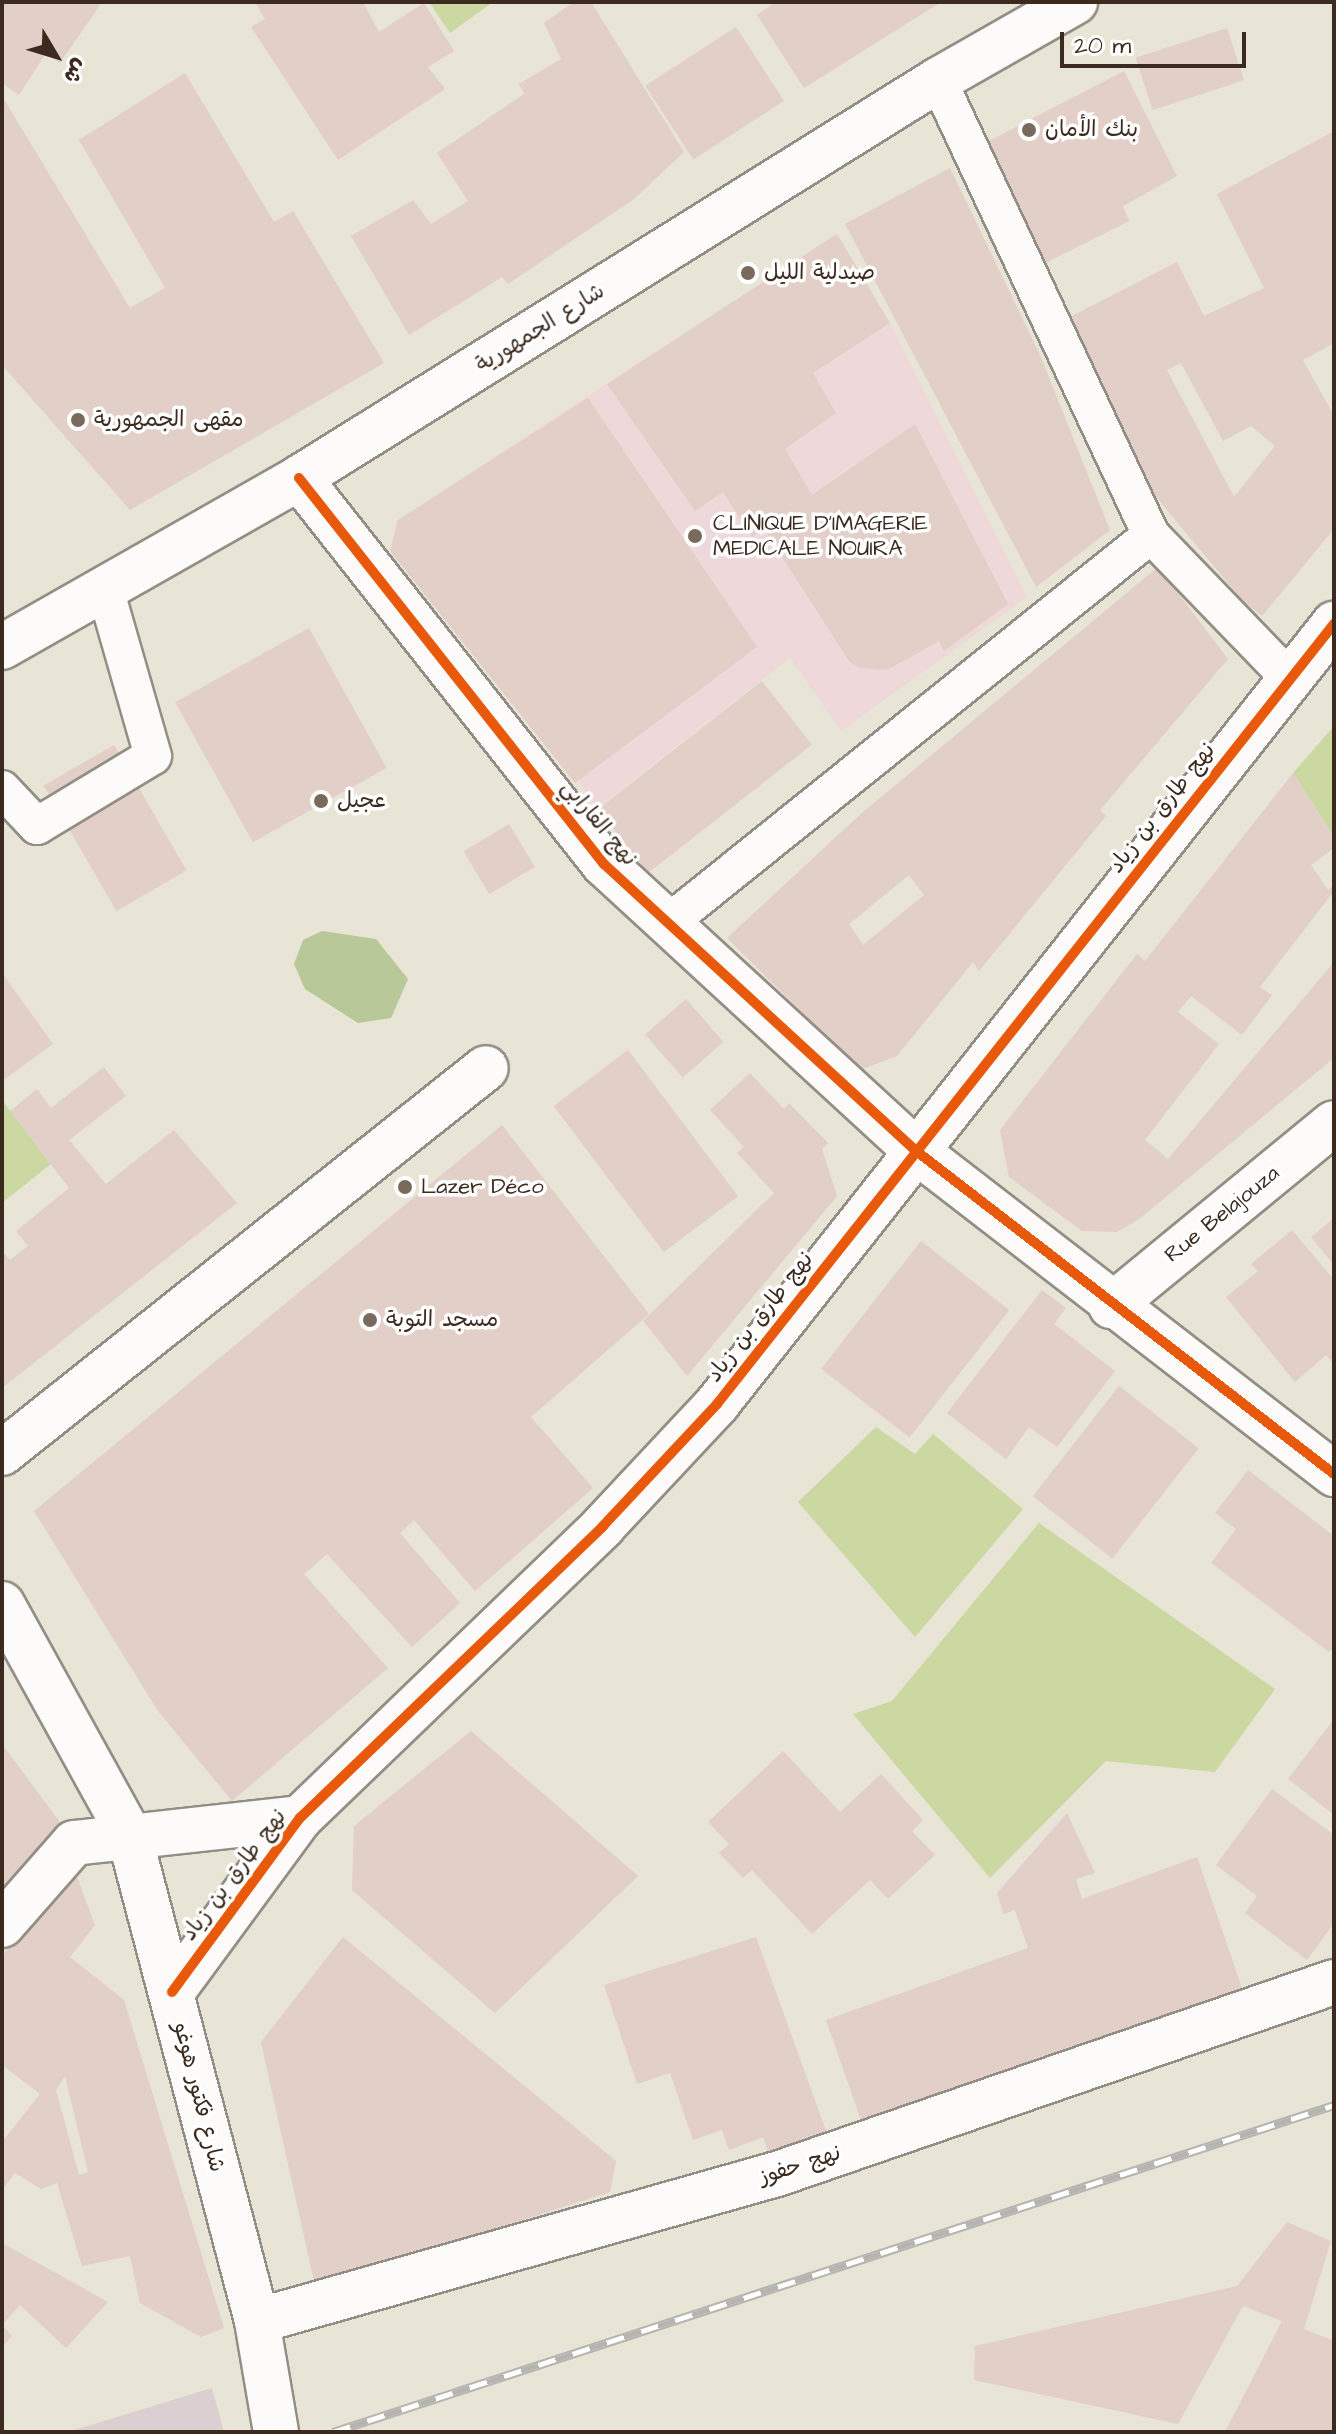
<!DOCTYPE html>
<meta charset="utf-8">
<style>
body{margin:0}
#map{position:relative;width:1336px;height:2434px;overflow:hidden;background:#e8e4d6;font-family:"Architects Daughter","Playpen Sans Arabic",sans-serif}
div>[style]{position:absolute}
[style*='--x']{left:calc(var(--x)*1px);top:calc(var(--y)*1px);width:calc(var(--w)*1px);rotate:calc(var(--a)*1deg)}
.built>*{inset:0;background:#efd8da}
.industrial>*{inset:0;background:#dbcfd1}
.green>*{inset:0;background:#ccd8a1}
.forest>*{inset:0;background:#b8c898}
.building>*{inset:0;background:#e1cfc8;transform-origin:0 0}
.roads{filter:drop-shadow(2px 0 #938e85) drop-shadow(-2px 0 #938e85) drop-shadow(0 2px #938e85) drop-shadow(0 -2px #938e85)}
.service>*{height:36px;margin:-18px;padding:0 18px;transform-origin:18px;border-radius:18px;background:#fcfbf9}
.minor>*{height:44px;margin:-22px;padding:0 22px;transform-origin:22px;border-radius:22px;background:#fcfbf9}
.rail>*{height:9px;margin-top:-4.5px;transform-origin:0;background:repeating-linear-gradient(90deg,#fff 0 18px,#b6b4b0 0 36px);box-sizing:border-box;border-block:2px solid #b6b4b0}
.cycleway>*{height:10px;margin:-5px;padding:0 5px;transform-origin:5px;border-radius:5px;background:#e8590c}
.dots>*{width:22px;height:22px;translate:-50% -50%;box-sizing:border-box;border:4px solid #fff;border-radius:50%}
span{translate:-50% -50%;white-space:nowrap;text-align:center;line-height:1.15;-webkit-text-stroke:7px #fff;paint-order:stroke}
.poi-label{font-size:22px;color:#3b2a1e}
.left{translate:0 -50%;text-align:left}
.street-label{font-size:22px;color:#3b2a1e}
.frame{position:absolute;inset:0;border:4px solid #3b2a1e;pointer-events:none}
.north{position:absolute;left:16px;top:16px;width:80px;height:80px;-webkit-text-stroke:6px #fff;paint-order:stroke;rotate:128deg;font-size:22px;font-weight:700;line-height:32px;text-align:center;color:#3b2a1e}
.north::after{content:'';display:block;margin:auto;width:28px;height:36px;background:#3b2a1e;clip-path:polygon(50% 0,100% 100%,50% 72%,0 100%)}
.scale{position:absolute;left:1060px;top:32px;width:186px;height:36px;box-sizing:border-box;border:4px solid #3b2a1e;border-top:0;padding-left:10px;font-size:24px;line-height:28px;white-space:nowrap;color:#3b2a1e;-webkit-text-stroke:6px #fff;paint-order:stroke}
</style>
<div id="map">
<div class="built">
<div style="clip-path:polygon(837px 234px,890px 323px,1027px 597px,841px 731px,790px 658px,597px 808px,398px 520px)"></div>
</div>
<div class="industrial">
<div style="clip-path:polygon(212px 2388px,224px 2432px,68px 2432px)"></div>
</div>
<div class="green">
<div style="clip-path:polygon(429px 2px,493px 2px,450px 33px)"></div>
<div style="clip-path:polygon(1334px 726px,1334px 837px,1293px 773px)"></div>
<div style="clip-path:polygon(2px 1100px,51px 1164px,2px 1203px)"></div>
<div style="clip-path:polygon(876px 1427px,915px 1454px,933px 1434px,1023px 1509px,915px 1637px,798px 1502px)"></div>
<div style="clip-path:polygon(1039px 1523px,1275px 1689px,1215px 1772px,1106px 1761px,990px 1878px,853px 1714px,892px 1701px)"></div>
</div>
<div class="forest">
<div style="clip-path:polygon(322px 931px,376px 939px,408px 979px,391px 1018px,358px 1023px,305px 989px,294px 964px,303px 940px)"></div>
</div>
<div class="building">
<div style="clip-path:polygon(2px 2px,95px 2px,100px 5px,60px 63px,46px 53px,19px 95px,2px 83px)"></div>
<div style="clip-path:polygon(255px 2px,363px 2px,379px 32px,424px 3px,454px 51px,428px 67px,445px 89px,338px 160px,251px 27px,265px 19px)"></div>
<div style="clip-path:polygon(574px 2px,591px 2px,684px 152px,634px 199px,508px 284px,502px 277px,409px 335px,351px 236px,413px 200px,431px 224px,468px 201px,437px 153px,524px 94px,519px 84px,561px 59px,544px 23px)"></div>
<div style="clip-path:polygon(776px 2px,941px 2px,804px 88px,757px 15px)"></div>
<div style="left:736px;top:27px;width:88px;height:108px;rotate:57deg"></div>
<div style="left:1227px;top:28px;width:55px;height:96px;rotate:72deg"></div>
<div style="clip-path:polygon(1124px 71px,1177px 176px,1123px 206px,1129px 221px,1043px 264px,983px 144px)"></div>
<div style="clip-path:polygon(185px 73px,274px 222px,293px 211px,384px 363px,130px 510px,2px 365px,2px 96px,130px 308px,165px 288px,79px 140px)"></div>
<div style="clip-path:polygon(evenodd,1334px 131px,1334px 343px,1303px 360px,1334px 416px,1334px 529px,1262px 616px,1242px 600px,1152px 492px,1070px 317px,1177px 262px,1204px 316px,1264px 288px,1217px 194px,1334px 131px,1181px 363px,1223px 441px,1251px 426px,1275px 446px,1234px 497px,1167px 370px,1181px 363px)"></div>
<div style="clip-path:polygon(950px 168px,1040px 355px,1110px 530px,1036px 587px,845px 224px)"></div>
<div style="clip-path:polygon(837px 234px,890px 323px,813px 373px,836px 413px,785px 449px,812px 495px,915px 424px,1008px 604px,944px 651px,939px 641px,887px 670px,859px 668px,849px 661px,764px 529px,752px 537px,723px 492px,695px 511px,607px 384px)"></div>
<div style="clip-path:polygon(588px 398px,757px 647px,575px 783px,390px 551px,398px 520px)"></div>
<div style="clip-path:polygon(evenodd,1158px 567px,1228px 659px,1100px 810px,1106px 816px,979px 971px,973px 962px,897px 1056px,860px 1070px,727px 938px,863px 812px,1158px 567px,909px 875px,924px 895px,863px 945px,849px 924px,909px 875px)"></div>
<div style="left:309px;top:628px;width:160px;height:153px;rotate:61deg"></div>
<div style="left:762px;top:681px;width:81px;height:208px;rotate:52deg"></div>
<div style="left:114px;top:745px;width:145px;height:81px;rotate:60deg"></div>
<div style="clip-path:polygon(1293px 773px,1334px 837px,1334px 848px,1311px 865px,1328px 890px,1334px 885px,1334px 900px,1331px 895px,1260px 987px,1272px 995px,1242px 1035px,1191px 996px,1178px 1012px,1219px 1044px,1145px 1140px,1168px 1159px,1334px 962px,1334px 1058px,1139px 1219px,1117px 1232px,1082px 1231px,1009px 1177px,1000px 1130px,1137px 954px,1145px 961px)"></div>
<div style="left:509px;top:824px;width:50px;height:53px;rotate:59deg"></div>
<div style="clip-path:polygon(2px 973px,53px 1044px,2px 1081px)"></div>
<div style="left:686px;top:999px;width:57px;height:54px;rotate:49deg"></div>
<div style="left:628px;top:1050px;width:183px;height:93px;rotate:53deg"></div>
<div style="clip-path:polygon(104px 1067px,126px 1096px,69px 1140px,106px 1184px,174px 1130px,237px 1203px,2px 1388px,2px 1251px,10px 1260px,28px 1246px,16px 1231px,69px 1188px,10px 1111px,37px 1089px,51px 1108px)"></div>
<div style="clip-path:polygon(750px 1073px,784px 1109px,789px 1103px,828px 1143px,822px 1149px,837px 1196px,687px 1376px,643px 1321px,774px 1193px,737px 1153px,744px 1147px,710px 1110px)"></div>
<div style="clip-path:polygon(502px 1125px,649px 1314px,531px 1417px,593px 1488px,475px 1591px,414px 1520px,400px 1533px,460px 1603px,412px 1647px,327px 1554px,304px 1574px,388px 1668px,232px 1801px,158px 1711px,34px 1511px)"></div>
<div style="clip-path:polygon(1334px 1218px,1334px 1265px,1311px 1237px)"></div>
<div style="clip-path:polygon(1292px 1230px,1334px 1280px,1334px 1365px,1326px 1355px,1295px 1382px,1226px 1297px,1258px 1271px,1251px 1264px)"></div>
<div style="left:921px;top:1241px;width:112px;height:162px;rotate:38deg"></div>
<div style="clip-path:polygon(1042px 1290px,1066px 1308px,1054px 1324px,1115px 1371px,1057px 1447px,1029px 1427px,1006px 1459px,947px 1413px)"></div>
<div style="left:1119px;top:1386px;width:101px;height:140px;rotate:38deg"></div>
<div style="clip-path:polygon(1248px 1470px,1334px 1536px,1334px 1646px,1329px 1652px,1211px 1563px,1236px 1529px,1215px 1513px)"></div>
<div style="clip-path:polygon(1334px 1719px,1334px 1815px,1288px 1779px)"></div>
<div style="clip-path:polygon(471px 1731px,638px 1876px,495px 2013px,352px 1890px,354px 1826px)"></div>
<div style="clip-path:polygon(2px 1744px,62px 1825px,2px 1897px)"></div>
<div style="clip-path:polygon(783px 1751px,840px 1812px,881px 1774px,923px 1820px,912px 1831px,935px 1855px,888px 1899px,870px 1880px,812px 1934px,752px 1870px,743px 1878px,719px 1853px,729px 1844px,708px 1822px)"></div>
<div style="clip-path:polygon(1272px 1789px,1334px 1835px,1334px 1923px,1307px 1960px,1245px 1913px,1257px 1896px,1216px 1865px)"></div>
<div style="clip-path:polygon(1067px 1813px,1095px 1873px,1076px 1879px,1082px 1899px,1197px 1857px,1242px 1988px,863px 2126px,826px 2020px,1028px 1948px,1015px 1910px,1004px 1914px,997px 1893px)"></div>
<div style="clip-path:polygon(evenodd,74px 1869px,95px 1925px,70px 1957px,124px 2000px,224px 2328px,201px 2337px,140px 2303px,130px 2256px,82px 2266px,57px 2183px,41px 2189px,15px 2173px,2px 2190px,2px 2142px,40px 2094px,2px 2065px,2px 1956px,74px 1869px,65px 2076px,88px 2172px,79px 2175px,56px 2090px,65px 2076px)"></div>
<div style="clip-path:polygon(343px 1937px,616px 2161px,610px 2192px,315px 2286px,261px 2042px)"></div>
<div style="clip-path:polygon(756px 1937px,830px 2142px,771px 2161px,763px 2137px,729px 2150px,722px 2130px,693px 2140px,670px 2073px,637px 2084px,604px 1985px)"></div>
<div style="clip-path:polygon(1287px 2222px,1331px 2241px,1304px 2329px,1334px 2341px,1334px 2432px,1225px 2432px,1282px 2321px,1243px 2306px,1178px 2424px,974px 2380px,975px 2346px,1237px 2286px)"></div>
<div style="clip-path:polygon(2px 2243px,108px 2302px,66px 2348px,20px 2305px,2px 2325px)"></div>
<div style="clip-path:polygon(2px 2325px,12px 2336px,2px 2347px)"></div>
</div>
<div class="roads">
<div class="service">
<div style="--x:938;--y:80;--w:502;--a:64.91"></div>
<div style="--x:1151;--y:535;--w:200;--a:46"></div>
<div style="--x:2;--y:789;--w:51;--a:46.6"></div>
<div style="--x:37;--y:826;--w:135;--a:-31.1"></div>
<div style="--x:153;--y:756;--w:174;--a:-106"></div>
<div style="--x:668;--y:923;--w:620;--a:-38.78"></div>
</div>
<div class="minor">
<div style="--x:299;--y:478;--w:492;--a:51.7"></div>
<div style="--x:604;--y:864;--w:423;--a:42.6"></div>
<div style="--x:915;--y:1150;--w:530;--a:37.71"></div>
<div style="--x:2;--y:647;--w:342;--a:-29.6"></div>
<div style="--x:299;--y:478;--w:753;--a:-31.92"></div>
<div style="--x:938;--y:80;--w:158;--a:-29.7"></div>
<div style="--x:1111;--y:1306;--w:288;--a:-39.4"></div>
<div style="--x:2;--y:1453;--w:618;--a:-38.5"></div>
<div style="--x:2;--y:1604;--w:263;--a:61.1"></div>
<div style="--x:129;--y:1834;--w:504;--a:75.27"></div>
<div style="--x:257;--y:2321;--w:113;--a:80.3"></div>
<div style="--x:2;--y:1925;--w:109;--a:-48.7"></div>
<div style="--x:74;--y:1843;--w:227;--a:-6.3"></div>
<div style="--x:172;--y:1992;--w:216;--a:-53.7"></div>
<div style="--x:300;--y:1818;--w:421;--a:-43.9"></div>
<div style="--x:603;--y:1526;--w:167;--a:-46.9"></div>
<div style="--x:717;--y:1404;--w:995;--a:-51.66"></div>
<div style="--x:257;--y:2321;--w:540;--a:-15.79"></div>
<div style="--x:777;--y:2174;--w:589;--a:-19.02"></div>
</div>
</div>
<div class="rail">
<div style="--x:333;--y:2432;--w:1053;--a:-18.09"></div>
</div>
<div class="cycleway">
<div style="--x:299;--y:478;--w:492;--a:51.7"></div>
<div style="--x:604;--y:864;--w:423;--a:42.6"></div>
<div style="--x:915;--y:1150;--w:530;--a:37.71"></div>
<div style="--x:172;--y:1992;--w:216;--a:-53.7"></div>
<div style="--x:300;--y:1818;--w:421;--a:-43.9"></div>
<div style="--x:603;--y:1526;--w:167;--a:-46.9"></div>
<div style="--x:717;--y:1404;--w:995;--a:-51.66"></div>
</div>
<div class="dots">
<div style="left:1029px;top:130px;background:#786b5e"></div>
<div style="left:748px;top:273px;background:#786b5e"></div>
<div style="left:78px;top:420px;background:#786b5e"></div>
<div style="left:695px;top:536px;background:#786b5e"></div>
<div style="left:321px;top:801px;background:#786b5e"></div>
<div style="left:405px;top:1187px;background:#786b5e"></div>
<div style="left:370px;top:1320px;background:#786b5e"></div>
</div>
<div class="poi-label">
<span class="left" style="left:1045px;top:130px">بنك الأمان</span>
<span class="left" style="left:764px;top:273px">صيدلية الليل</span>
<span class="left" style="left:94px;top:420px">مقهى الجمهورية</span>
<span class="left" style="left:713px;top:536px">CLINIQUE D'IMAGERIE<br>MEDICALE NOUIRA</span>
<span class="left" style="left:337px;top:801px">عجيل</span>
<span class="left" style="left:421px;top:1187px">Lazer Déco</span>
<span class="left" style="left:386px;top:1320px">مسجد التوبة</span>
</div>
<div class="street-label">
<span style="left:540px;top:328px;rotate:-32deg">شارع الجمهورية</span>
<span style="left:1162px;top:808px;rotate:-52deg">نهج طارق بن زياد</span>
<span style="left:599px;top:823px;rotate:50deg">نهج الفارابي</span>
<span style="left:1222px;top:1214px;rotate:-39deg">Rue Belajouza</span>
<span style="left:760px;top:1317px;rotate:-52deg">نهج طارق بن زياد</span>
<span style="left:234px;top:1875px;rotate:-53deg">نهج طارق بن زياد</span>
<span style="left:199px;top:2097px;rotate:76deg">شارع فكتور هوغو</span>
<span style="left:800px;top:2165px;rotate:-18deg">نهج حفوز</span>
</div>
<div class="frame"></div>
<div class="north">ش</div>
<div class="scale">20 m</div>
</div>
